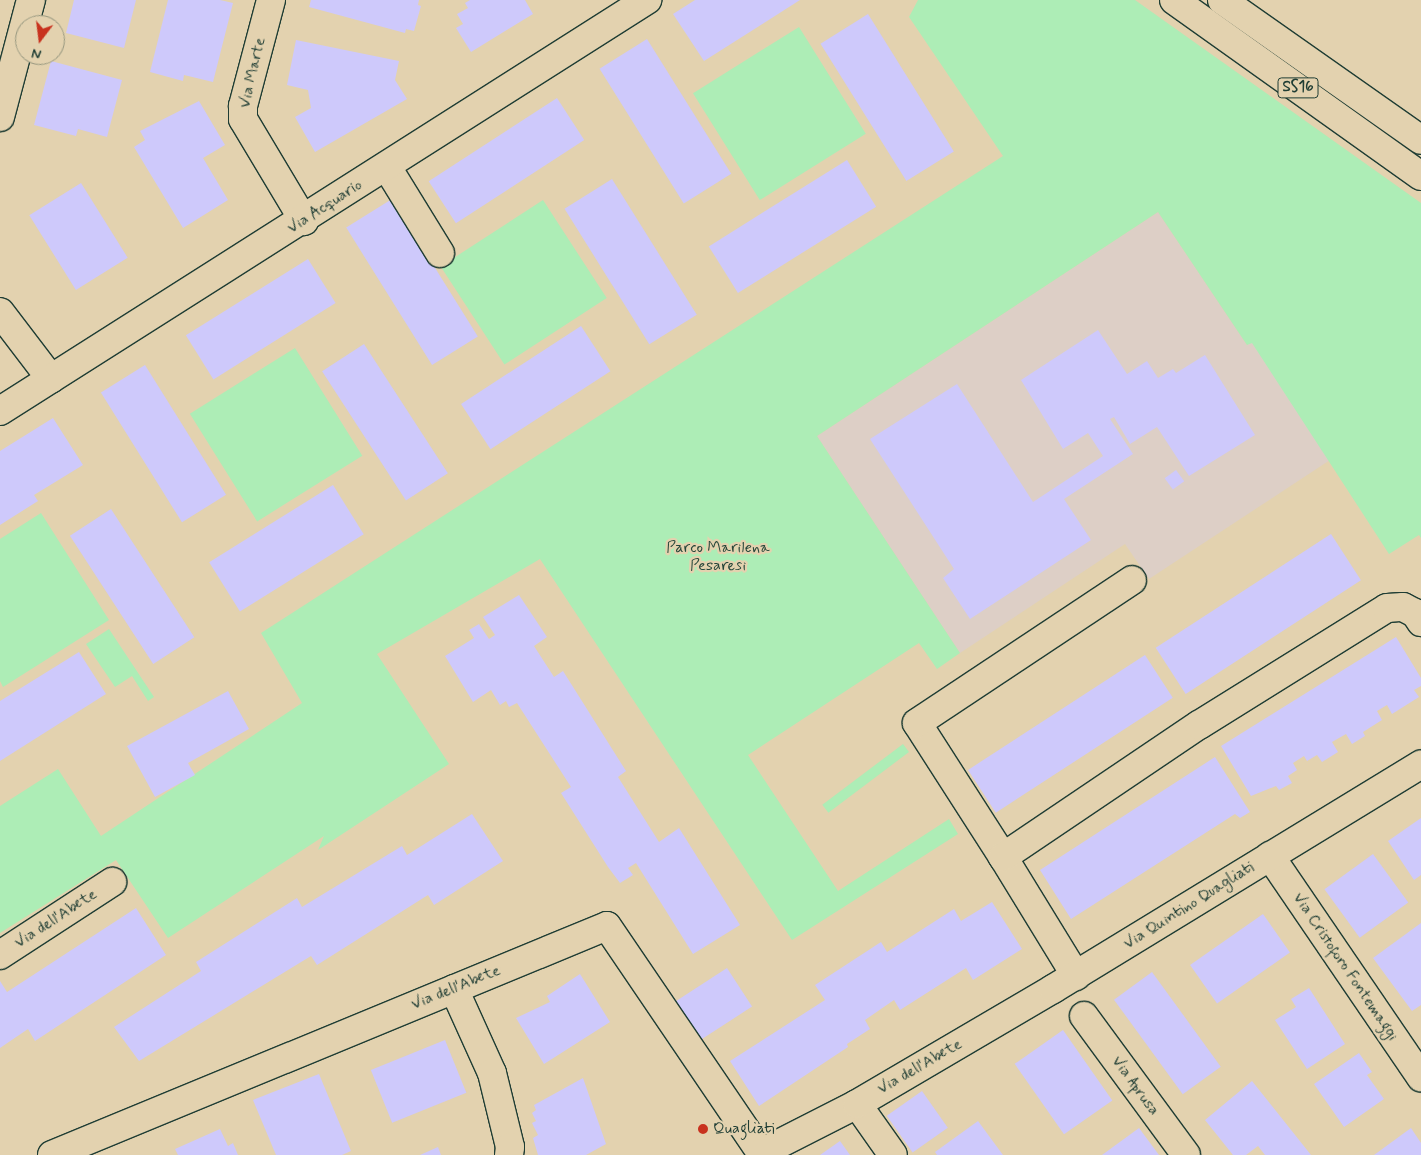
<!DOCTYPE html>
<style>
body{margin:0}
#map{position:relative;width:1421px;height:1155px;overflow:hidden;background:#e3d2af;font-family:Mynerve,sans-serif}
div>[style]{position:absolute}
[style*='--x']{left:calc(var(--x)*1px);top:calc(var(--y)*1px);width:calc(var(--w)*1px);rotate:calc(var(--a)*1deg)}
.built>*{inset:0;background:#ddcfc6}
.green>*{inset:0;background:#adedb6;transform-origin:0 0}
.building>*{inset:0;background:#cec9fb;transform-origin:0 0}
.roads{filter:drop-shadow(1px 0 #1f3d34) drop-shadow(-1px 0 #1f3d34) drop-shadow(0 1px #1f3d34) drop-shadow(0 -1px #1f3d34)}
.minor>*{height:28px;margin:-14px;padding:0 14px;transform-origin:14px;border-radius:14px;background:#e3d2af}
.major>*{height:28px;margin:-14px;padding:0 14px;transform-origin:14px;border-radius:14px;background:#e3d2af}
.dots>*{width:14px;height:14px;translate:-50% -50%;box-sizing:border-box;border:2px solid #e3d2af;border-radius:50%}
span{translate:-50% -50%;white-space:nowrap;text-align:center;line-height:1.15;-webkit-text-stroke:4.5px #e3d2af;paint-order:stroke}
.shield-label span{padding:1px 4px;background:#e3d2af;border:1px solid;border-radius:4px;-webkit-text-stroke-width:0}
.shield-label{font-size:15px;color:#1f3d34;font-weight:700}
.street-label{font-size:16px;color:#1f3d34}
.park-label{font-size:16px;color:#26463a}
.poi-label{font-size:16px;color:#1f3d34}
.left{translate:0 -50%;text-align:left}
.north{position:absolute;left:15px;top:15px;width:50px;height:50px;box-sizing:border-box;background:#e3d2af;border:1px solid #95967e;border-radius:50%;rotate:195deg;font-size:14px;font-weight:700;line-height:20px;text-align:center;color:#1f3d34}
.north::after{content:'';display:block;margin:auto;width:18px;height:22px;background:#c8321e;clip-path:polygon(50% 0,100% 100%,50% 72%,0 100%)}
</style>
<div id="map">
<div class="built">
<div style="clip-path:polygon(1158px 212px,1247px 345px,1252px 342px,1330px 460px,1149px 579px,1125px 544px,960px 653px,817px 436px)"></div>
</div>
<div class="green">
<div style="clip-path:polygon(918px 0,1135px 0,1421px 203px,1421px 538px,1419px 535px,1389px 554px,1252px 343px,1247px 345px,1158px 212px,817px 436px,960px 653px,937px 669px,919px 643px,748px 755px,838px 891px,949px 819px,958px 834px,792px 940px,540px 559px,377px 654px,449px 764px,318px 850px,324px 836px,168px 938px,116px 860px,0 933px,0 806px,58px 769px,101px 836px,302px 703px,261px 633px,1003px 156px,909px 17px)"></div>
<div style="left:799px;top:27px;width:126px;height:125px;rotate:58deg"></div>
<div style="left:543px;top:200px;width:117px;height:122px;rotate:57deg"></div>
<div style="left:295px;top:348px;width:127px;height:124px;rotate:58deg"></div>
<div style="clip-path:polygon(41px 513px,109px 620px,3px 687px,0 681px,0 539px)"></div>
<div style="clip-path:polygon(109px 629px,154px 697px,148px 701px,132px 676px,115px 687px,86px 644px)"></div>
<div style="left:903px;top:744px;width:10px;height:101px;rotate:53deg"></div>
</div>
<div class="building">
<div style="clip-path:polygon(74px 0,136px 0,124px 48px,66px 33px)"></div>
<div style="clip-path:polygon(168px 0,220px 0,233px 3px,213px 82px,184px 75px,183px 81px,150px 72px)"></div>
<div style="clip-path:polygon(311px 0,419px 0,418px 5px,421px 6px,414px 31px,406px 29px,405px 33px,309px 7px)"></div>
<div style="clip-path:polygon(470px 0,525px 0,533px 14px,471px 52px,456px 28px,463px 24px,457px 14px,468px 8px,465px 3px)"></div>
<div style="clip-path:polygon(695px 0,800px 0,704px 61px,673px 14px)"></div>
<div style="left:868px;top:14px;width:162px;height:56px;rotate:58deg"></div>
<div style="left:647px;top:39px;width:159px;height:56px;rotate:58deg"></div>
<div style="clip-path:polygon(296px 40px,399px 61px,395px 80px,407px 99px,315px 152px,295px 117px,311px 108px,308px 90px,287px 85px)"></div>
<div style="clip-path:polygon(51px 61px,122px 80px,107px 137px,78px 129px,76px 136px,34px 125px)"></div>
<div style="left:557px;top:98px;width:50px;height:153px;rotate:57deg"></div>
<div style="clip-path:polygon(199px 101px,225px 145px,203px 158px,228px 200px,183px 228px,134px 147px,145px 140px,140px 131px)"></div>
<div style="left:847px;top:160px;width:55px;height:163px;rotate:58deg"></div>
<div style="left:612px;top:179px;width:160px;height:56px;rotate:58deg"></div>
<div style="left:81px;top:183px;width:88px;height:61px;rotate:58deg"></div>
<div style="left:392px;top:199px;width:162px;height:54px;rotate:58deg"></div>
<div style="left:308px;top:259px;width:52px;height:144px;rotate:58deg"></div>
<div style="left:581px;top:326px;width:54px;height:143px;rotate:57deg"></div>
<div style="clip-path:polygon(1098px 330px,1127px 374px,1147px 361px,1158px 378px,1173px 369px,1176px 373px,1205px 355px,1255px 435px,1189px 476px,1157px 427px,1130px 444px,1114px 417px,1110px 419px,1133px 454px,1064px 499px,1091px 540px,970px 619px,943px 578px,954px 569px,870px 439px,957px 384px,1033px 502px,1103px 456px,1088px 433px,1063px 449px,1021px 380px)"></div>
<div style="left:364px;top:344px;width:154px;height:50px;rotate:57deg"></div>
<div style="left:145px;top:365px;width:153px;height:52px;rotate:58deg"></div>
<div style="clip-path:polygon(53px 418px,83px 465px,34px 495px,38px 501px,0 525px,0 451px)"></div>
<div style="left:1176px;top:470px;width:14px;height:14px;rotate:54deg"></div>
<div style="left:333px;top:485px;width:58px;height:146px;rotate:58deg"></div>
<div style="left:111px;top:509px;width:153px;height:49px;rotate:57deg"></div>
<div style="left:1331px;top:534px;width:55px;height:209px;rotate:57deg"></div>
<div style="clip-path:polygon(519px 595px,547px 637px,534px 646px,554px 677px,563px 671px,626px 771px,618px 777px,659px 842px,679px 828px,740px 925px,693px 954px,636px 863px,628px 868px,633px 875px,620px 883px,608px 867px,561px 793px,571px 787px,517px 703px,509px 707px,506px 701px,500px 705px,491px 690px,473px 702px,445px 656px,474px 638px,469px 630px,479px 624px,489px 639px,495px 635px,483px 617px)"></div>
<div style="clip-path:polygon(1396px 637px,1421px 678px,1421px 686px,1414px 690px,1419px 697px,1392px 714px,1387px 705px,1377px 711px,1382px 720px,1363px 732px,1365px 736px,1352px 744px,1346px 734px,1332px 742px,1338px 752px,1322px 762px,1317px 755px,1307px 761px,1304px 756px,1293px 763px,1297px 770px,1288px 776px,1292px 783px,1279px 790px,1276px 786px,1251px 796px,1221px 746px)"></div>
<div style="clip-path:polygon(79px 652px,106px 694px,0 761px,0 701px)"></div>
<div style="left:1145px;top:655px;width:51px;height:211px;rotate:57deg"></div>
<div style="clip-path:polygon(228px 691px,249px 729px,188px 763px,195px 775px,155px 797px,127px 746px)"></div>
<div style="clip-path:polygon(1215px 757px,1250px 812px,1240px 818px,1235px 814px,1071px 919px,1040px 870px)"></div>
<div style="clip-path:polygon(472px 814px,503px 861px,434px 905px,428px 895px,317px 965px,311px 956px,139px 1061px,114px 1027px,201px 971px,196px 962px,297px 898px,302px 907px,402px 846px,407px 855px)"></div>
<div style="clip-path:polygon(1421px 818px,1421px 875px,1414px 880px,1388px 841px)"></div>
<div style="left:1373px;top:854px;width:60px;height:60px;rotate:54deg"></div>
<div style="clip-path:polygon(992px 902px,1022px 949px,973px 980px,966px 968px,900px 1010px,894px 1000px,865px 1020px,870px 1029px,847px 1044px,848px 1047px,759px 1106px,730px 1061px,825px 1000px,815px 985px,881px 942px,887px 952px,954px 909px,961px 921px)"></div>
<div style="clip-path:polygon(136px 908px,166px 955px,35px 1041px,28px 1029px,0 1048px,0 981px,7px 992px)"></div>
<div style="left:1263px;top:914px;width:47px;height:89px;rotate:55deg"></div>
<div style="clip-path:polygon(1421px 923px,1421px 1005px,1412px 1011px,1373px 958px)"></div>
<div style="left:727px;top:968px;width:46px;height:62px;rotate:57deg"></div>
<div style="left:1152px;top:972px;width:117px;height:47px;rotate:54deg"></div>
<div style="clip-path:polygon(580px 974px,610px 1022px,544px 1064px,516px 1018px,550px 1002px,547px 996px)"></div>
<div style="clip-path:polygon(1309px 988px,1345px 1044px,1307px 1069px,1275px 1020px,1296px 1007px,1291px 999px)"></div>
<div style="left:1063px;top:1030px;width:86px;height:59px;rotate:55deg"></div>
<div style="left:445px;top:1040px;width:57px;height:80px;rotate:68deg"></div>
<div style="clip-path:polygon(1359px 1053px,1372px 1072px,1367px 1075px,1384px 1099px,1344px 1127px,1314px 1084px)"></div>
<div style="clip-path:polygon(319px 1074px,351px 1151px,342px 1155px,276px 1155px,253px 1100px)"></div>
<div style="clip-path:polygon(583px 1078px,606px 1144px,586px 1155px,538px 1155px,533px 1138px,538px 1135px,532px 1123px,536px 1121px,532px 1113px,536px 1110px,534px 1105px)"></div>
<div style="clip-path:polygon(1252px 1081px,1311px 1155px,1265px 1155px,1258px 1146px,1246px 1155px,1233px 1155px,1205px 1120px)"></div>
<div style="left:922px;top:1091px;width:45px;height:43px;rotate:55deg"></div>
<div style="clip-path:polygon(978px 1121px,1003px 1155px,937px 1155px,935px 1152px)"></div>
<div style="clip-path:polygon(1139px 1128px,1159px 1155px,1102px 1155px)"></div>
<div style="clip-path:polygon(1411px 1128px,1421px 1143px,1421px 1155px,1374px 1155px)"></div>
<div style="clip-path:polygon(220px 1129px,228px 1146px,233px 1143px,238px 1155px,178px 1155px,175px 1149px)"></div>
<div style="clip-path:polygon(840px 1141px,850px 1155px,820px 1155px)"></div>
<div style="clip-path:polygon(438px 1147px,441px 1155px,420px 1155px)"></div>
</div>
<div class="roads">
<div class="minor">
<div style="--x:271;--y:0;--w:110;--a:104.8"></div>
<div style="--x:243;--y:106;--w:13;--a:90"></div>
<div style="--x:243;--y:119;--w:119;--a:59.1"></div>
<div style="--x:0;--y:117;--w:121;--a:-75.2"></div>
<div style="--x:387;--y:167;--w:101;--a:58.4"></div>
<div style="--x:0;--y:312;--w:84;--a:52.7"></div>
<div style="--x:0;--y:411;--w:767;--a:-32.43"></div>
<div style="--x:1270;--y:856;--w:268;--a:55.7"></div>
<div style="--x:1003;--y:857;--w:159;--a:-122.7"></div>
<div style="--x:917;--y:723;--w:258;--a:-33.6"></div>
<div style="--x:0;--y:955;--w:134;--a:-33.1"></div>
<div style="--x:1076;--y:976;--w:140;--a:-121.5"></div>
<div style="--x:1003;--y:857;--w:236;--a:-34"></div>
<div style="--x:1199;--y:725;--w:221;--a:-31.9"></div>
<div style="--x:1387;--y:608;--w:16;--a:-4"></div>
<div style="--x:1403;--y:607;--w:13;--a:27"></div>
<div style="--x:1415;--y:613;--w:11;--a:56"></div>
<div style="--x:454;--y:989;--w:92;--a:65.7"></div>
<div style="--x:492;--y:1073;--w:76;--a:76.3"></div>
<div style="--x:510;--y:1147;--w:8;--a:97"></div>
<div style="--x:1084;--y:1016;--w:172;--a:53.7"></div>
<div style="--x:857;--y:1104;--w:62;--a:54.8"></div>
<div style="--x:52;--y:1155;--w:600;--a:-22.42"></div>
<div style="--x:607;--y:926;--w:274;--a:55.8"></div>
<div style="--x:761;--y:1153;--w:108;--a:-27"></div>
<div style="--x:857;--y:1104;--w:227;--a:-30.4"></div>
<div style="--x:1053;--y:989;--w:431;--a:-31.4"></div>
</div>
<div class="major">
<div style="--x:1174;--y:0;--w:303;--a:35.5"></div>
<div style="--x:1222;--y:0;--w:243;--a:35.1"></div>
</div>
</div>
<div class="dots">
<div style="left:703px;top:1129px;background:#c8321e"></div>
</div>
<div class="shield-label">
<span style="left:1298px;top:88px">SS16</span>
</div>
<div class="street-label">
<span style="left:253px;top:73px;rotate:-77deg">Via Marte</span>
<span style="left:325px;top:207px;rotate:-33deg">Via Acquario</span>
<span style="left:1189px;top:906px;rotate:-32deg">Via Quintino Quagliati</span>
<span style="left:56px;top:919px;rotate:-33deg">Via dell'Abete</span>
<span style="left:1345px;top:967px;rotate:56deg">Via Cristoforo Fontemaggi</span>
<span style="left:456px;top:988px;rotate:-22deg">Via dell'Abete</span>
<span style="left:920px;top:1067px;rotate:-30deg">Via dell'Abete</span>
<span style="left:1135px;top:1086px;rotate:54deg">Via Aprusa</span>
</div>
<div class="park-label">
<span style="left:718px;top:557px">Parco Marilena<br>Pesaresi</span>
</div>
<div class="poi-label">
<span class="left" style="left:713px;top:1129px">Quagliati</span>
</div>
<div class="north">N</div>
</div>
